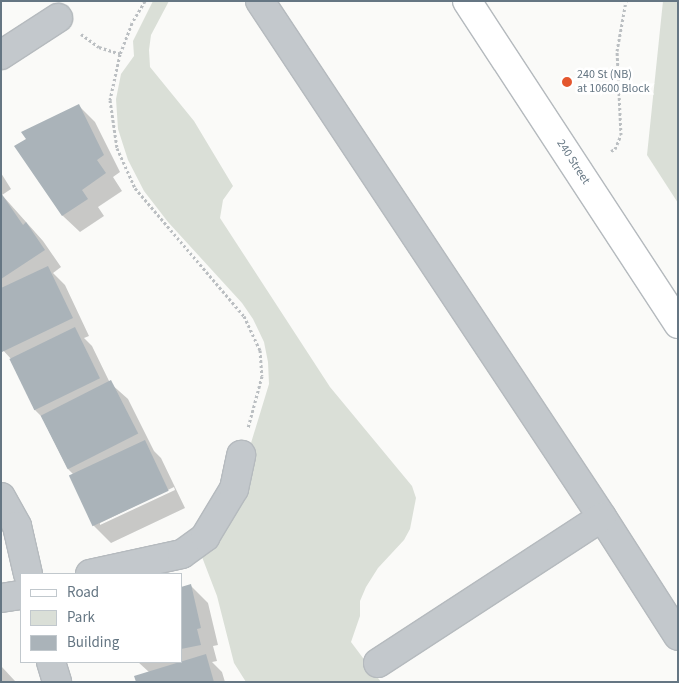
<!DOCTYPE html>
<style>
body{margin:0}
#map{position:relative;width:679px;height:683px;overflow:hidden;background:#fafaf8;font-family:"Source Sans 3",sans-serif}
div>[style]{position:absolute}
[style*='--x']{left:calc(var(--x)*1px);top:calc(var(--y)*1px);width:calc(var(--w)*1px);rotate:calc(var(--a)*1deg)}
.green>*{inset:0;background:#dadfd7}
.shadow>*{inset:0;background:#0003}
.building>*{inset:0;background:#aab3b9;transform-origin:0 0}
.path>*{height:3px;margin-top:-1.5px;transform-origin:0;background:repeating-linear-gradient(90deg,#bbbfc2 0 2.5px,transparent 0 5px)}
.roads{filter:drop-shadow(1px 0 #b5babe) drop-shadow(-1px 0 #b5babe) drop-shadow(0 1px #b5babe) drop-shadow(0 -1px #b5babe)}
.minor>*{height:28px;margin:-14px;padding:0 14px;transform-origin:14px;border-radius:14px;background:#c3c8cc}
.major>*{height:28px;margin:-14px;padding:0 14px;transform-origin:14px;border-radius:14px;background:#fff}
.dots>*{width:14px;height:14px;translate:-50% -50%;box-sizing:border-box;border:2px solid #fff;border-radius:50%}
span{translate:-50% -50%;white-space:nowrap;text-align:center;line-height:1.15;-webkit-text-stroke:5px #fff;paint-order:stroke}
.poi-label{font-size:12px;color:#657683}
.left{translate:0 -50%;text-align:left}
.street-label{font-size:12px;color:#657683}
.frame{position:absolute;inset:0;border:2px solid #657683;pointer-events:none}
.legend{position:absolute;left:20px;top:573px;width:162px;height:90px;box-sizing:border-box;background:#fff;border:1px solid #c1c8cd;margin:0;padding:6px 9px;list-style:none;font-size:15px;color:#657683}
.legend li{display:flex;align-items:center;gap:10px;height:25px}
.legend b{width:25px;border:1px solid #c1c8cd}
</style>
<div id="map">
<div class="green">
<div style="clip-path:polygon(153px 1px,169px 1px,151px 35px,149px 50px,150px 67px,194px 121px,233px 186px,223px 200px,220px 218px,330px 387px,412px 486px,416px 498px,410px 529px,404px 540px,378px 568px,366px 587px,360px 601px,360px 616px,351px 642px,381px 682px,246px 682px,234px 663px,217px 596px,202px 557px,220px 541px,245px 489px,251px 443px,269px 384px,268px 362px,264px 342px,253px 319px,242px 303px,168px 222px,144px 191px,128px 160px,118px 129px,116px 99px,121px 74px,134px 56px,133px 41px)"></div>
<div style="clip-path:polygon(663px 1px,678px 1px,678px 203px,647px 155px)"></div>
</div>
<div class="shadow">
<div style="clip-path:polygon(78px 105px,95px 122px,120px 172px,113px 177px,122px 191px,98px 207px,104px 216px,80px 232px,63px 216px,16px 147px)"></div>
<div style="clip-path:polygon(evenodd,1px 173px,11px 189px,2px 195px,43px 241px,61px 267px,53px 273px,65px 285px,89px 336px,84px 338px,92px 346px,110px 383px,128px 399px,154px 451px,161px 458px,185px 508px,111px 543px,94px 526px,74px 475px,67px 468px,42px 417px,35px 410px,12px 360px,1px 348px,1px 173px,174px 487px,175px 490px,100px 525px,100px 523px,174px 487px)"></div>
<div style="clip-path:polygon(191px 586px,208px 603px,218px 645px,213px 646px,217px 661px,212px 662px,222px 672px,225px 682px,137px 682px,149px 672px,138px 662px,181px 662px,181px 588px)"></div>
<div style="clip-path:polygon(1px 666px,15px 681px,15px 682px,1px 682px)"></div>
</div>
<div class="building">
<div style="clip-path:polygon(79px 104px,104px 155px,97px 160px,106px 173px,82px 190px,88px 199px,62px 216px,14px 146px,26px 139px,21px 132px)"></div>
<div style="clip-path:polygon(1px 193px,23px 225px,26px 222px,45px 250px,1px 279px)"></div>
<div style="clip-path:polygon(48px 266px,73px 318px,2px 352px,1px 288px)"></div>
<div style="left:75px;top:327px;width:57px;height:73px;rotate:64deg"></div>
<div style="left:111px;top:380px;width:60px;height:79px;rotate:63deg"></div>
<div style="left:145px;top:440px;width:56px;height:84px;rotate:65deg"></div>
<div style="clip-path:polygon(191px 584px,201px 628px,197px 629px,201px 645px,181px 649px,181px 587px)"></div>
<div style="clip-path:polygon(206px 654px,214px 682px,136px 682px,134px 676px)"></div>
</div>
<div class="path">
<div style="--x:145;--y:1;--w:26;--a:121"></div>
<div style="--x:132;--y:23;--w:33;--a:111"></div>
<div style="--x:120;--y:54;--w:47;--a:102.3"></div>
<div style="--x:110;--y:100;--w:49;--a:81.7"></div>
<div style="--x:117;--y:148;--w:44;--a:65.8"></div>
<div style="--x:135;--y:188;--w:168;--a:49.6"></div>
<div style="--x:244;--y:316;--w:38;--a:65"></div>
<div style="--x:260;--y:350;--w:26;--a:86"></div>
<div style="--x:262;--y:376;--w:54;--a:105.1"></div>
<div style="--x:81;--y:34;--w:22;--a:36"></div>
<div style="--x:99;--y:47;--w:22;--a:18"></div>
<div style="--x:611;--y:151;--w:4;--a:-27"></div>
<div style="--x:615;--y:149;--w:15;--a:-67"></div>
<div style="--x:621;--y:135;--w:84;--a:-92.7"></div>
<div style="--x:617;--y:51;--w:51;--a:-79.8"></div>
</div>
<div class="roads">
<div class="minor">
<div style="--x:260;--y:1;--w:619;--a:56.46"></div>
<div style="--x:602;--y:517;--w:141;--a:57.4"></div>
<div style="--x:1;--y:55;--w:68;--a:-33"></div>
<div style="--x:1;--y:497;--w:33;--a:61"></div>
<div style="--x:17;--y:526;--w:49;--a:77.1"></div>
<div style="--x:90;--y:574;--w:94;--a:-12.3"></div>
<div style="--x:182;--y:554;--w:29;--a:-36"></div>
<div style="--x:205;--y:537;--w:56;--a:-58.9"></div>
<div style="--x:234;--y:489;--w:35;--a:-78"></div>
<div style="--x:1;--y:598;--w:20;--a:-9"></div>
<div style="--x:51;--y:662;--w:21;--a:73"></div>
<div style="--x:378;--y:663;--w:267;--a:-33.1"></div>
</div>
<div class="major">
<div style="--x:467;--y:1;--w:386;--a:56.8"></div>
</div>
</div>
<div class="dots">
<div style="left:567px;top:82px;background:#e4572e"></div>
</div>
<div class="poi-label">
<span class="left" style="left:577px;top:82px">240 St (NB)<br>at 10600 Block</span>
</div>
<div class="street-label">
<span style="left:573px;top:162px;rotate:57deg">240 Street</span>
</div>
<div class="frame"></div>
<ul class="legend">
<li><b style="height:6px;background:#fff"></b>Road</li>
<li><b style="height:14px;background:#dadfd7"></b>Park</li>
<li><b style="height:14px;background:#aab3b9"></b>Building</li>
</ul>
</div>
